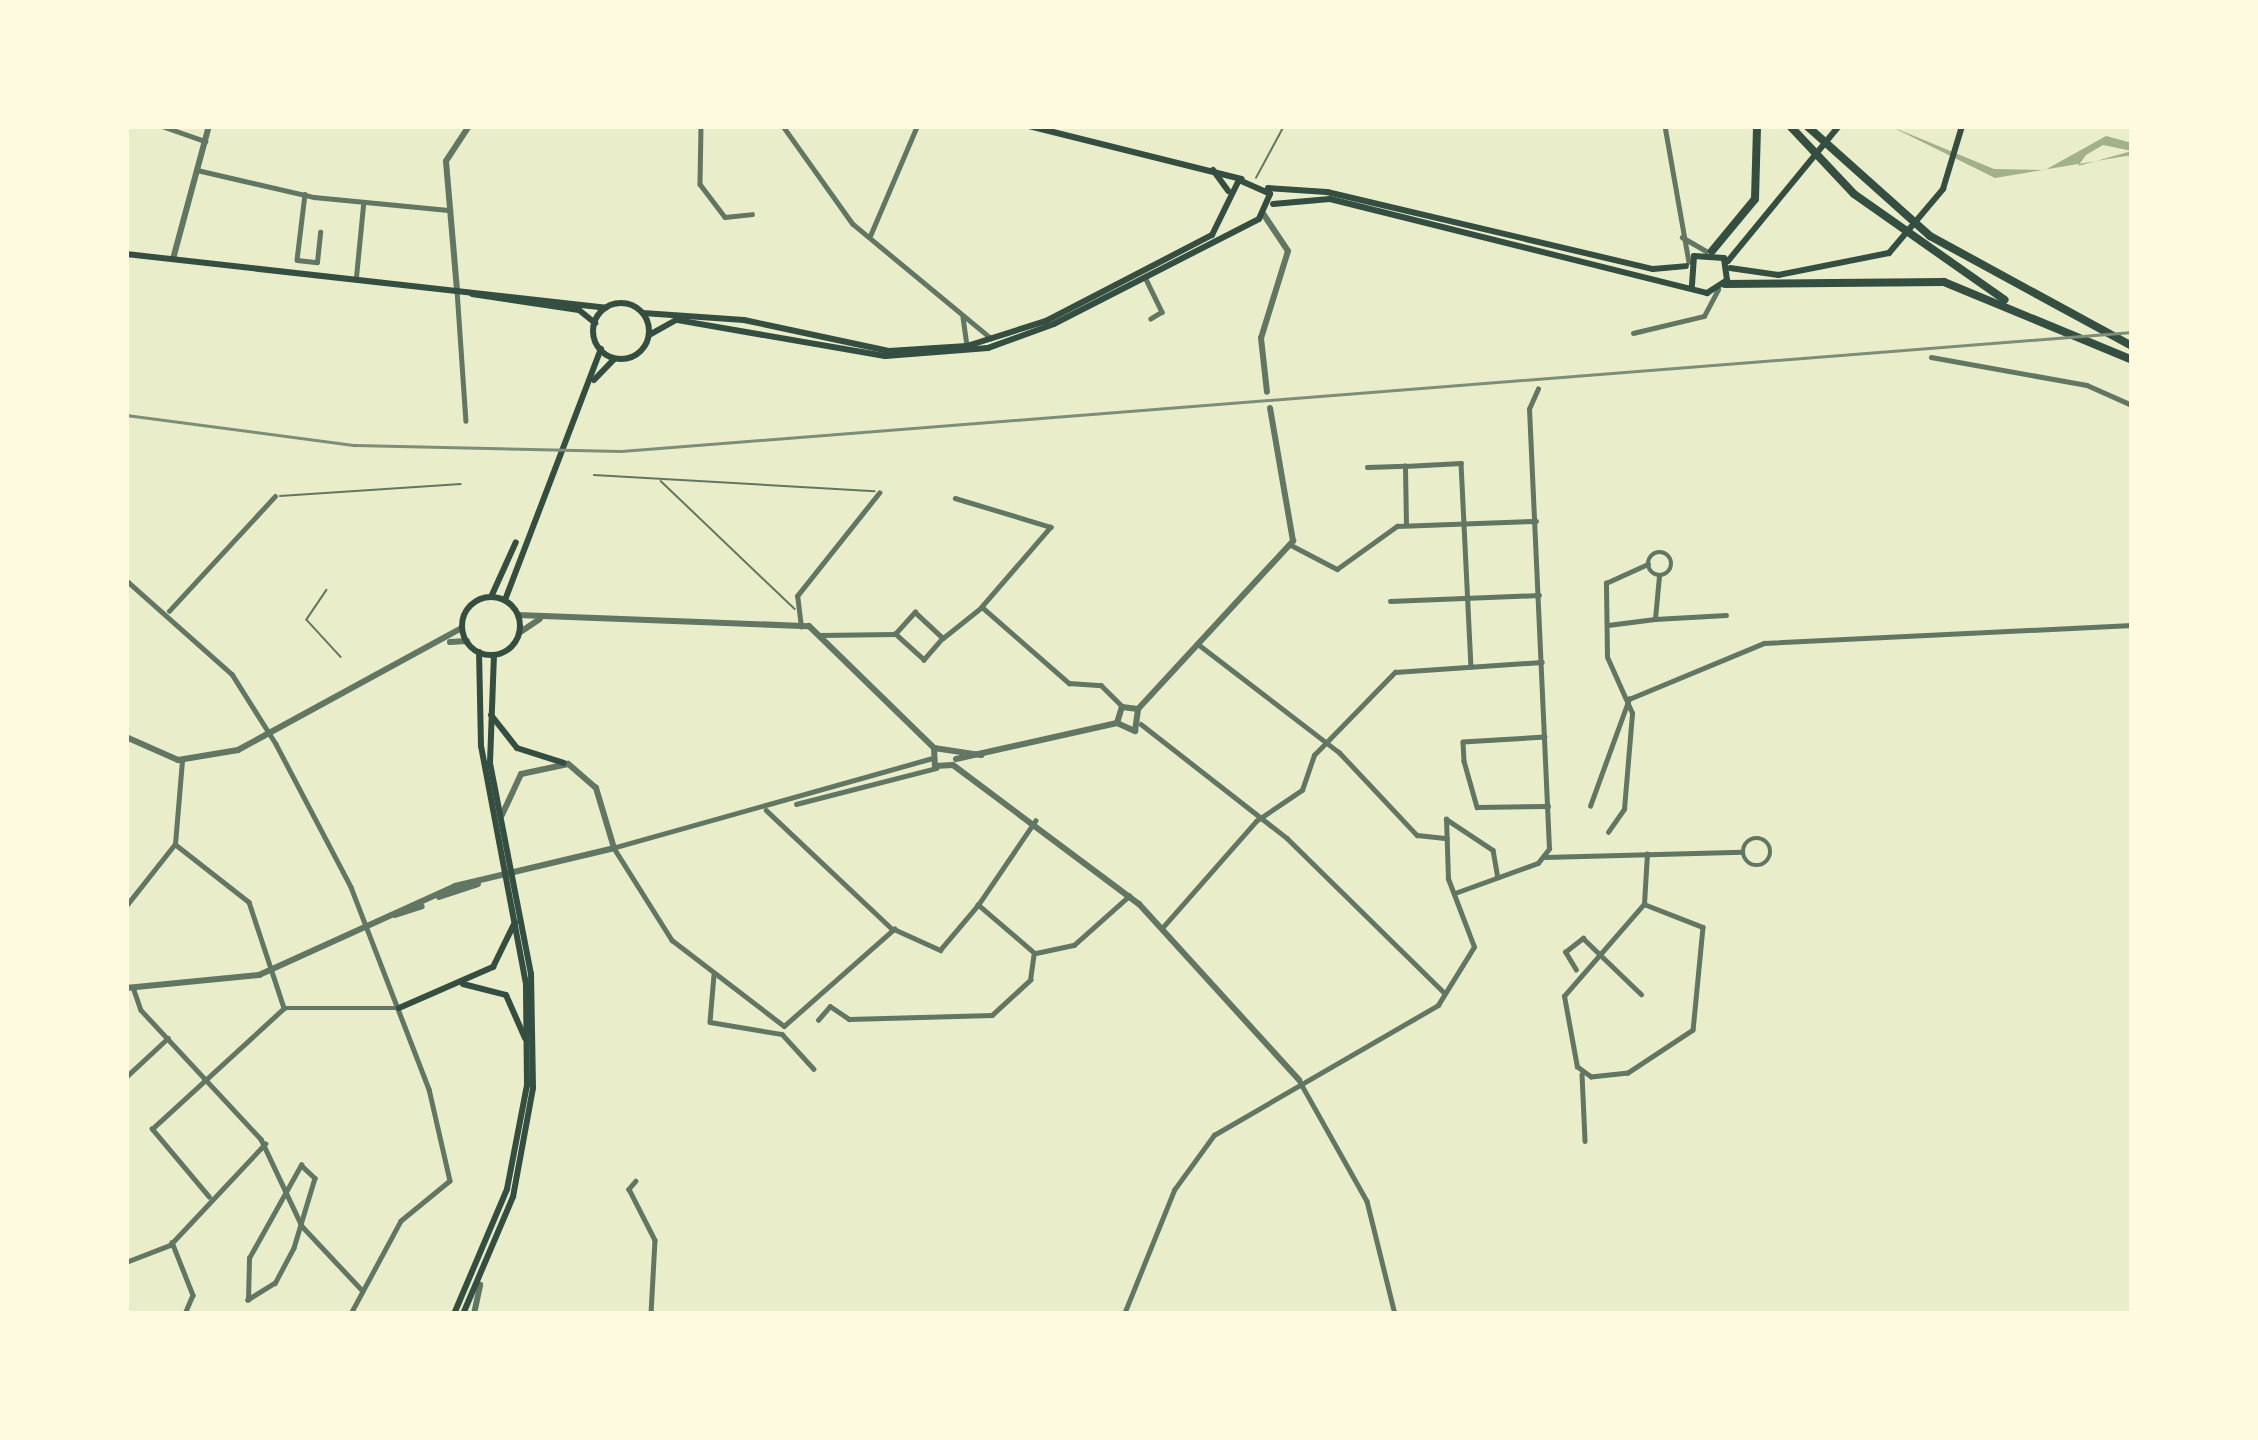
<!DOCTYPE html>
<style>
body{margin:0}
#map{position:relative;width:2258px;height:1440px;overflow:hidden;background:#e9edc9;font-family:Cabin,sans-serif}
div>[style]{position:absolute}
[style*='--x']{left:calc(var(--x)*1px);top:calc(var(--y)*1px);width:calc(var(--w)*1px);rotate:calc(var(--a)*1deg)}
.water>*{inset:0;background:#a3b18a}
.service>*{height:1.5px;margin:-0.75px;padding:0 0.75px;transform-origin:0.75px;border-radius:0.75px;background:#617663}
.minor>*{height:4.5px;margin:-2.25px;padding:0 2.25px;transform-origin:2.25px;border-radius:2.25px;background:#617663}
.minor>.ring{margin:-2.25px;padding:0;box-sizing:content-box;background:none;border:4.5px solid #617663;border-radius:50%}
.tertiary>*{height:6px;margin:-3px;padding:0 3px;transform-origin:3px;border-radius:3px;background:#617663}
.secondary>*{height:6px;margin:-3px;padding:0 3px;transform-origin:3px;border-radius:3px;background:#344e41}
.primary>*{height:6px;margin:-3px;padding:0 3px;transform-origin:3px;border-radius:3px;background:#344e41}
.primary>.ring{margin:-3px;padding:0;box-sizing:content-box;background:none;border:6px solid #344e41;border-radius:50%}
.trunk>*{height:8px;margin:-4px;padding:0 4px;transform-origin:4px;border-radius:4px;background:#344e41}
.rail>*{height:3px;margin:-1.5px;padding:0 1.5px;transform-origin:1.5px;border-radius:1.5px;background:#7c8e77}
span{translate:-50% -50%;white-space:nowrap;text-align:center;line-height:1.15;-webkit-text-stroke:10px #fefae0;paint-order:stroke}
.frame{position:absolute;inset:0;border:129px solid #fefae0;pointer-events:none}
</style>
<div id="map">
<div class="water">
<div style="clip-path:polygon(evenodd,1890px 126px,1994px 169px,2045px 170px,2106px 136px,2132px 143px,2132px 155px,1995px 178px,1890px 126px,2103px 145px,2132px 151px,2078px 166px,2086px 155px,2103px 145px)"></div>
</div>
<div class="service">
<div style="--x:1256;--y:178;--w:59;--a:-61.7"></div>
<div style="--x:594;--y:475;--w:281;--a:3.3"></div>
<div style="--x:661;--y:481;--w:185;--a:43.7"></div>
<div style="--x:280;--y:496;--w:181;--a:-3.8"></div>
<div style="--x:327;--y:590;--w:36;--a:124"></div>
<div style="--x:307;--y:620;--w:50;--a:47.4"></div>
</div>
<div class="minor">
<div style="--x:162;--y:126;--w:46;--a:19.2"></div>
<div style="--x:701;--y:126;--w:58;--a:91"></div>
<div style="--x:700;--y:184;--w:41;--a:52.9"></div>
<div style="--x:725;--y:217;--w:27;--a:-6"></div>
<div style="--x:783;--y:126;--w:120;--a:54.5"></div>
<div style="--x:853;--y:224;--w:179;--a:39.6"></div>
<div style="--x:1665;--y:126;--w:138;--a:80"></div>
<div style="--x:197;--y:170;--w:120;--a:13"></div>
<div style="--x:314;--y:197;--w:137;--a:5.5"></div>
<div style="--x:305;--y:194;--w:66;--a:96.9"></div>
<div style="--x:297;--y:260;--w:20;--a:6"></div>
<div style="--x:317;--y:262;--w:30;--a:-84"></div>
<div style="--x:870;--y:236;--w:120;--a:-66.9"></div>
<div style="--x:1682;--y:237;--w:28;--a:30"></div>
<div style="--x:356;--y:277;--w:72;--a:-84.4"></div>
<div style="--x:1145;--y:277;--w:39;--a:64"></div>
<div style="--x:1162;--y:312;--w:13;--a:148"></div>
<div style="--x:457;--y:290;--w:131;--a:86.1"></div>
<div style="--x:963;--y:317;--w:29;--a:82"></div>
<div style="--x:1633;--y:333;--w:73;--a:-13.5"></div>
<div style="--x:1704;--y:316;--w:30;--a:-62"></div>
<div style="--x:1931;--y:357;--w:158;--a:10.2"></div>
<div style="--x:2087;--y:385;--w:49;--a:24"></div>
<div style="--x:1367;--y:467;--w:38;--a:-2"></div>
<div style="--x:955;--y:498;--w:100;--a:16.8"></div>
<div style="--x:1051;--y:527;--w:106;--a:130.8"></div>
<div style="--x:982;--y:607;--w:116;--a:41.1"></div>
<div style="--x:1069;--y:683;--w:32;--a:4"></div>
<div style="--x:1101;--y:685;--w:28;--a:45"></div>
<div style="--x:1406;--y:525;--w:59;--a:-91"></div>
<div style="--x:1405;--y:466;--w:56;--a:-3.1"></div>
<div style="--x:1461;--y:463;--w:204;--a:87.2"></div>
<div style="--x:1291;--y:545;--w:52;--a:27.6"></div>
<div style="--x:1337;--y:569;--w:74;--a:-35.6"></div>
<div style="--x:1397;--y:526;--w:139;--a:-2.1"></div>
<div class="ring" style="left:1648px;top:552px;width:19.5px;height:19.5px"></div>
<div style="--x:126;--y:580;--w:142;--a:41.6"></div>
<div style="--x:232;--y:674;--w:83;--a:57.8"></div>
<div style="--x:276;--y:744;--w:161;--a:62.3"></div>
<div style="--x:351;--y:887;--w:217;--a:68.9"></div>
<div style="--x:429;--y:1089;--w:94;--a:77.1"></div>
<div style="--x:450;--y:1181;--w:63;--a:140.8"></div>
<div style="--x:401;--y:1221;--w:106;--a:118.3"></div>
<div style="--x:1390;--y:601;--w:149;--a:-2.3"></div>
<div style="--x:169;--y:611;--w:156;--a:-47.3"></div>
<div style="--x:915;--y:612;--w:38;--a:43"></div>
<div style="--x:943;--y:638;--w:29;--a:131"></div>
<div style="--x:924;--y:660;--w:39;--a:-138"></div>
<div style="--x:895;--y:634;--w:30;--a:-48"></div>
<div style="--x:1655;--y:619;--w:71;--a:-3.2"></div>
<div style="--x:1608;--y:625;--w:47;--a:-7.3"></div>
<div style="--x:1655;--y:619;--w:43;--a:-84.7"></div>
<div style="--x:801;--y:627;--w:31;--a:-97"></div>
<div style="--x:797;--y:596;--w:132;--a:-51.5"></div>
<div style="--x:819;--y:635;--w:76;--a:-0.8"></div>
<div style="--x:943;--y:638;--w:50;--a:-38.5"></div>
<div style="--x:1198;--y:644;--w:178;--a:37.5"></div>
<div style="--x:1339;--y:752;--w:114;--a:46.8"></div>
<div style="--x:1417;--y:835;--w:30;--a:6"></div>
<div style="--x:1141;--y:724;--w:185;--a:38"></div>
<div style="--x:1287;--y:838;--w:221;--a:44.5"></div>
<div style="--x:1545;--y:737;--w:82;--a:176.5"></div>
<div style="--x:1463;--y:742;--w:19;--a:87"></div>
<div style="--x:1464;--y:761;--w:48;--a:74.2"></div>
<div style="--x:1477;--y:807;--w:71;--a:-0.8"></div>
<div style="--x:931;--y:759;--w:329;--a:164.3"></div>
<div style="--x:614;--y:848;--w:109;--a:57.8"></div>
<div style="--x:672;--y:940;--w:141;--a:37.5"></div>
<div style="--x:784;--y:1026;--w:147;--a:-41.4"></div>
<div style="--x:894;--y:929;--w:51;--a:24.5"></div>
<div style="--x:940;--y:950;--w:59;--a:-49.8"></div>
<div style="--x:796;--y:804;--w:145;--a:-14.4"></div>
<div style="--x:1590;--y:806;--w:114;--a:-70"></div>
<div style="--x:1629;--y:699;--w:146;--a:-22.5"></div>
<div style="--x:1764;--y:643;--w:368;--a:-2.8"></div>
<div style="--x:766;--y:810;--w:172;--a:43.3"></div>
<div style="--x:1608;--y:832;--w:28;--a:-55"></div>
<div style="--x:1624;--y:809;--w:96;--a:-85.2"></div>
<div style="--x:1632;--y:713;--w:61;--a:-114.1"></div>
<div style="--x:1607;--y:657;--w:74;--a:-90.8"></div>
<div style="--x:1606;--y:583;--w:46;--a:-24.3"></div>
<div class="ring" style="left:1743px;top:838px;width:23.5px;height:23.5px"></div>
<div style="--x:175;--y:844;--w:94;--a:38.1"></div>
<div style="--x:249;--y:902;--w:112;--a:71.7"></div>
<div style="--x:1545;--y:857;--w:197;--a:-1.5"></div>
<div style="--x:1455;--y:893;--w:88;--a:-19.9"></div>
<div style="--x:1538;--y:863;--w:18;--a:-52"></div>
<div style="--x:1549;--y:849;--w:440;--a:-92.6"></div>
<div style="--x:1529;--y:409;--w:22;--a:-66"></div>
<div style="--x:1644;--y:904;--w:63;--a:21.3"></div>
<div style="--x:1703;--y:927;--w:103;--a:95.5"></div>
<div style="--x:1693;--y:1030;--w:78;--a:146.5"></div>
<div style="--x:1628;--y:1073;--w:37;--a:174"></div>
<div style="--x:1591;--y:1077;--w:17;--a:-144"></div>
<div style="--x:1577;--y:1067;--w:72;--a:-100.4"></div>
<div style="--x:1564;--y:996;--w:122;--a:-49"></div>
<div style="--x:1644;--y:904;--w:50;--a:-86.6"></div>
<div style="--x:126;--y:906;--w:79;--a:-51.7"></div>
<div style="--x:175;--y:844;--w:84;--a:-85.2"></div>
<div style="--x:1163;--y:927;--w:141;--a:-48.7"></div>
<div style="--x:1256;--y:821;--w:55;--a:-34"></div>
<div style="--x:1302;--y:790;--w:37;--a:-71"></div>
<div style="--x:1314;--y:755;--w:116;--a:-45.7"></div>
<div style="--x:1395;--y:672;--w:147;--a:-3.9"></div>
<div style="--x:1036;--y:953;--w:39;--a:-12"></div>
<div style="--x:1074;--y:945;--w:74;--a:-41.7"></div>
<div style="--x:1576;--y:970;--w:21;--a:-121"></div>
<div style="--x:1565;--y:952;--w:23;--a:-38"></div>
<div style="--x:1583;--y:938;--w:81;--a:44"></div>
<div style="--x:714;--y:975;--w:47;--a:94.9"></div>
<div style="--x:710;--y:1022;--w:73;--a:9.5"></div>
<div style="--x:782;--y:1034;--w:47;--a:47.6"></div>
<div style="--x:133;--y:987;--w:24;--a:71"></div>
<div style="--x:141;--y:1010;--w:176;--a:47.1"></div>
<div style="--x:261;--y:1139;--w:96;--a:64.8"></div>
<div style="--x:302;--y:1226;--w:86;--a:46.9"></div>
<div style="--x:818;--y:1020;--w:18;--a:-49"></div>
<div style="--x:830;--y:1006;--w:23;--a:34"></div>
<div style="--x:849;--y:1019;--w:143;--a:-1.6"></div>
<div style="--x:992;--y:1015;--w:52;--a:-42.6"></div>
<div style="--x:1030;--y:980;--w:27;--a:-82"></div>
<div style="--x:1034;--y:953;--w:74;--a:-139.4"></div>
<div style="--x:978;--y:905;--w:102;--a:-55.8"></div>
<div style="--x:1582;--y:1074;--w:67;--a:87.4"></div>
<div style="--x:126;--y:1077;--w:57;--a:-42.9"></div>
<div style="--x:1299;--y:1080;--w:139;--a:60.7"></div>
<div style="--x:1367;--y:1201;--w:116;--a:76.1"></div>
<div style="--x:301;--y:1165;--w:19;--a:43"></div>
<div style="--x:315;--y:1178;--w:73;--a:106.7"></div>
<div style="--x:294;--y:1248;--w:40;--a:118"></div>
<div style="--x:275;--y:1283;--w:32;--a:148"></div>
<div style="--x:248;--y:1300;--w:42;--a:-88.6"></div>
<div style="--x:249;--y:1258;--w:107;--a:-60.8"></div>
<div style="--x:636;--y:1181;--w:11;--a:131"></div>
<div style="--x:629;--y:1189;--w:57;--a:63"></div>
<div style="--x:655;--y:1240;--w:74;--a:93.1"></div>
<div style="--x:209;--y:1197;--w:89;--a:-130"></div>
<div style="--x:152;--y:1129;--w:179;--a:-42.5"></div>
<div style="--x:284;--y:1008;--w:115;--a:0"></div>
<div style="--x:172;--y:1242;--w:57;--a:68.4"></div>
<div style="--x:193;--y:1295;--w:21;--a:113"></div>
<div style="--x:126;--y:1262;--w:47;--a:-21.1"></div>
<div style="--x:170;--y:1245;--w:139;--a:-46.8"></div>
<div style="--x:1124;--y:1314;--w:134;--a:-68"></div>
<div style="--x:1174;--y:1190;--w:68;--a:-54"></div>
<div style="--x:1214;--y:1135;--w:259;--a:-30.1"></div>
<div style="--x:1438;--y:1005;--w:68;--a:-58.2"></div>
<div style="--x:1474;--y:947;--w:73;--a:-110.9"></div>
<div style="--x:1448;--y:879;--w:60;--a:-91.9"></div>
<div style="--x:1446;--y:819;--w:56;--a:33.4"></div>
<div style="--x:1493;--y:850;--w:27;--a:80"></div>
</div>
<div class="tertiary">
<div style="--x:1264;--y:215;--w:43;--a:56.3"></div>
<div style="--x:1288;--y:251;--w:91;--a:107.2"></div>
<div style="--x:1261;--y:338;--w:54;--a:83.7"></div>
<div style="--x:173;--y:259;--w:138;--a:-74.9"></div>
<div style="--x:457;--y:290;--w:129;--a:-94.9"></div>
<div style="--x:446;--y:161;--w:42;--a:-56.7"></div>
<div style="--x:518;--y:615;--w:291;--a:2.2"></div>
<div style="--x:809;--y:626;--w:175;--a:44.3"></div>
<div style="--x:519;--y:633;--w:25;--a:-34"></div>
<div style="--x:450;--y:642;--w:17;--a:-3"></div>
<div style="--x:1138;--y:709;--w:229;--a:-47.3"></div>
<div style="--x:1293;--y:541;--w:135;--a:-99.8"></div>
<div style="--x:1117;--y:723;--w:20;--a:24"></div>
<div style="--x:1135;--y:731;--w:22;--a:-82"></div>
<div style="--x:1117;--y:723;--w:17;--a:-73"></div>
<div style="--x:1122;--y:707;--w:16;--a:7"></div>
<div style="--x:126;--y:737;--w:57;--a:23.9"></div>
<div style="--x:178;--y:760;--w:61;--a:-9.5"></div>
<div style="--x:238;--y:750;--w:255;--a:-28.6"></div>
<div style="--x:934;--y:748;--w:48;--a:8.5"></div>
<div style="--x:934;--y:748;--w:18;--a:87"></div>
<div style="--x:935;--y:766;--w:18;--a:-3"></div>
<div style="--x:956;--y:759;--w:165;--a:-12.6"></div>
<div style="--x:953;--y:765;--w:232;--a:36.8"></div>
<div style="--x:1139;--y:904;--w:238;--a:47.7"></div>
<div style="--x:439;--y:897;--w:41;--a:-18.4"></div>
<div style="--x:395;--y:915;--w:28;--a:-18"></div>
<div style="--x:126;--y:988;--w:134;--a:-5.6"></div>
<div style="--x:259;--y:975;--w:215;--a:-24.4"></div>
<div style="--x:455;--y:886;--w:163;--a:-13.4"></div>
<div style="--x:614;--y:848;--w:63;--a:-106.7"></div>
<div style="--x:596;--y:788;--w:37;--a:-139"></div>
<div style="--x:568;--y:764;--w:48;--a:168"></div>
<div style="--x:521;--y:774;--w:45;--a:114.9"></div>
<div style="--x:474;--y:1314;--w:30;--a:-78"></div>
</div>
<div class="secondary">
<div style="--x:1029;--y:126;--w:219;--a:14"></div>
<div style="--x:1213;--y:170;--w:26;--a:54"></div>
<div style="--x:126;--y:254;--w:483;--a:6.4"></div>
<div style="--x:472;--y:294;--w:108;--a:8.5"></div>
<div style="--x:579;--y:310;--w:21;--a:39"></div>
</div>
<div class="primary">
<div style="--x:1268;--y:188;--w:59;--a:3.9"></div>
<div style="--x:1327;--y:192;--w:335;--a:13.3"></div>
<div style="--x:1653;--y:269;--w:33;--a:-5"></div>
<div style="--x:1273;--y:204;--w:57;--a:-5"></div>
<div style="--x:1330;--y:199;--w:389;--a:14"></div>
<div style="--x:1707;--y:293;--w:24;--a:-33"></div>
<div style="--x:1727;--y:280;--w:22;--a:-98"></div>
<div style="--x:1724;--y:258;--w:30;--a:-176"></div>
<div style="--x:1694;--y:256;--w:30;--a:94"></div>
<div style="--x:1728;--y:261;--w:175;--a:-50.6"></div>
<div style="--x:1730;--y:268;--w:49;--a:8.3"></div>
<div style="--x:1778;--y:275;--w:113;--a:-11.2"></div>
<div style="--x:1889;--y:253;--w:84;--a:-49.8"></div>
<div style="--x:1943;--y:189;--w:66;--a:-73.2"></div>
<div class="ring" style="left:593px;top:303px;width:50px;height:50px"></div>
<div style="--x:643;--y:313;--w:101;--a:4"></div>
<div style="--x:744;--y:320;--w:148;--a:12.1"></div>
<div style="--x:889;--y:351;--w:78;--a:-3.7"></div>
<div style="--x:967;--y:346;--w:83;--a:-17.6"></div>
<div style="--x:1046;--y:321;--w:187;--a:-27.4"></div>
<div style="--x:1212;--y:235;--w:61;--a:-63.9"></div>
<div style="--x:1239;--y:180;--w:34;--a:24"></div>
<div style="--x:1270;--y:194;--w:27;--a:114"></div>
<div style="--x:1259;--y:219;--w:230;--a:152.9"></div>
<div style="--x:1054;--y:324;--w:70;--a:160"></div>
<div style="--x:988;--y:348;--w:103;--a:175.6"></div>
<div style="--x:885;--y:356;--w:212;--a:-170.2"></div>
<div style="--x:676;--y:320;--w:31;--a:151"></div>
<div style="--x:594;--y:380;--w:29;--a:-46"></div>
<div style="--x:491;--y:597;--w:60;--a:-65.6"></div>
<div class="ring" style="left:462px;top:597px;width:52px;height:52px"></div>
<div style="--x:505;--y:600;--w:269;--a:-69.1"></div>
<div style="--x:491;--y:715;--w:42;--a:51.8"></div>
<div style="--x:517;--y:748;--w:49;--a:17.7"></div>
<div style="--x:463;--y:984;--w:44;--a:14.3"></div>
<div style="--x:506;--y:995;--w:47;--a:66.2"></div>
<div style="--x:399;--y:1008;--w:103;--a:-23.6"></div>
<div style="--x:493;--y:967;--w:50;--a:-63.9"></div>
<div style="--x:454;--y:1314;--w:136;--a:-67"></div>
<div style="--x:507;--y:1189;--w:106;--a:-79.1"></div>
<div style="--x:527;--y:1085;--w:101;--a:-90.6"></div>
<div style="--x:526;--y:984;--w:242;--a:-100.7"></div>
<div style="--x:481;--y:746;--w:94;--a:-91.2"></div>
<div style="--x:463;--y:1314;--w:127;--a:-66.9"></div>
<div style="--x:513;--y:1197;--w:111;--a:-79.6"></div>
<div style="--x:533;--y:1088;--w:114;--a:-91"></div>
<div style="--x:531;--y:974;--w:215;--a:-101"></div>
<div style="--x:490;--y:763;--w:108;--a:-87.9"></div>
</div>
<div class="trunk">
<div style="--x:1790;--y:126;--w:93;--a:46.7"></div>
<div style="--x:1854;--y:194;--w:184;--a:35.1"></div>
<div style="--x:1807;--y:126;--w:165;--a:41.8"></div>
<div style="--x:1930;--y:236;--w:230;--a:28.6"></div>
<div style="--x:1712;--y:251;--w:67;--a:-50.4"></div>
<div style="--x:1755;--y:199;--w:73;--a:-88.4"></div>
<div style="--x:1725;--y:284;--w:219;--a:-0.5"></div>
<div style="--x:1944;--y:282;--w:204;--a:22.5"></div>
</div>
<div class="rail">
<div style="--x:126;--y:415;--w:231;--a:7.5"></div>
<div style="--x:355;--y:445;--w:266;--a:1.3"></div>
<div style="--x:621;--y:451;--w:1516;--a:-4.5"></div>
</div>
<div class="frame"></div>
</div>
